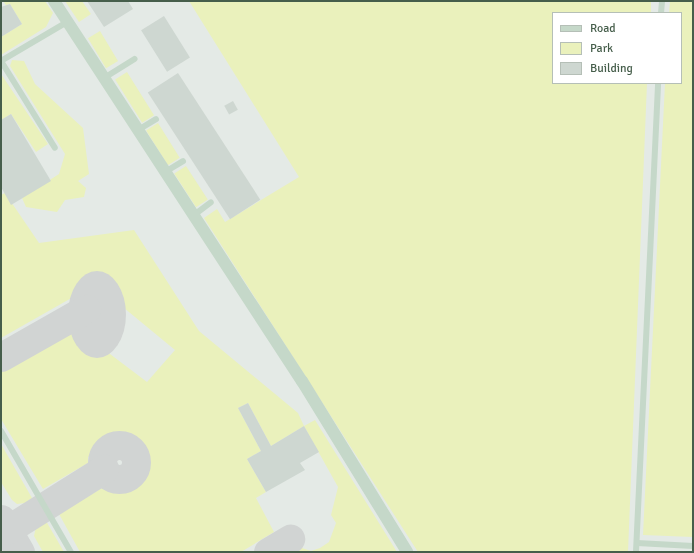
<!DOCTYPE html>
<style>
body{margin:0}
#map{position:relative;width:694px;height:553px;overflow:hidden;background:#f1eff2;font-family:Signika,sans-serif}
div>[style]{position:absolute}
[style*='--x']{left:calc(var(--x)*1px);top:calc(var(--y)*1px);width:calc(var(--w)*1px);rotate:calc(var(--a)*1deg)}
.airport>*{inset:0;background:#e4eae6}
.green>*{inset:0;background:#eaf1bc;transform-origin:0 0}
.taxiway>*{height:29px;margin:-14.5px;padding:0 14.5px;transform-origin:14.5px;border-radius:14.5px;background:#d1d4d3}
.taxiway>.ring{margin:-14.5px;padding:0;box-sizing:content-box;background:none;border:29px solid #d1d4d3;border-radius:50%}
.building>*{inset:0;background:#ced7d1;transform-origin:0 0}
.service>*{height:6px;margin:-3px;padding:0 3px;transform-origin:3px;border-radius:3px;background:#c5d8c9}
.minor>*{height:12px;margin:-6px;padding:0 6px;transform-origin:6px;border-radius:6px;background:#c5d8c9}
span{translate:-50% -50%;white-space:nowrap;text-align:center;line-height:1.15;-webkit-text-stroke:3px #fff;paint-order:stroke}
.frame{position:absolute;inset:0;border:2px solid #465e4b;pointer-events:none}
.legend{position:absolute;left:552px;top:12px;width:130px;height:72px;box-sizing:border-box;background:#fff;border:1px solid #b5bfb7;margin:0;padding:5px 7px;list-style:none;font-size:12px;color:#465e4b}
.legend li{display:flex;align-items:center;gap:8px;height:20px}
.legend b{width:20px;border:1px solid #b5bfb7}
</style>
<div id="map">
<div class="airport">
<div style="clip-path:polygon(evenodd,1px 1px,693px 1px,693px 552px,1px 552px,1px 1px,553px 13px,681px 13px,681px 83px,553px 83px,553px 13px)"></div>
</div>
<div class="green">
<div style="clip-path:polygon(3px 1px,45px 1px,53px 13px,46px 27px,1px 55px,1px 37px,22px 24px,10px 4px,6px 5px)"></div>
<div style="clip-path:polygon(65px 1px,82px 1px,91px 14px,79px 22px)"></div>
<div style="clip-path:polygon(189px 1px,651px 1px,651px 13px,553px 13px,553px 83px,647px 83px,628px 552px,418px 552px,204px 218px,217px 209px,225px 222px,299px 177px)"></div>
<div style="clip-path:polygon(670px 1px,693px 1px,693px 537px,643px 535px,665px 83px,681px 83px,681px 13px,669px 13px)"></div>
<div style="left:100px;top:31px;width:35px;height:14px;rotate:59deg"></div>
<div style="clip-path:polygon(12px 60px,24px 61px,35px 84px,83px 128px,89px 174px,78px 181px,86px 188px,84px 197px,65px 200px,57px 212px,26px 207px,22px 198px,59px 174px,65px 154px,10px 66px)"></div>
<div style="left:127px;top:72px;width:51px;height:14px;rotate:58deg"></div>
<div style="clip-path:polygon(1px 74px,48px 144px,36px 152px,11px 114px,1px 120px)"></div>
<div style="left:158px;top:123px;width:41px;height:14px;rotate:58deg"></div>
<div style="left:186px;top:166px;width:40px;height:14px;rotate:57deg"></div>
<div style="clip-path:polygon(5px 193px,39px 243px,134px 230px,199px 331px,298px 413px,304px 426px,315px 420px,397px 552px,296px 552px,302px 548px,311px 551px,320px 548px,329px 542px,336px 523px,331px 515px,338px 487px,304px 426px,271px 446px,248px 403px,238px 408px,261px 451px,247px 459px,266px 492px,256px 498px,274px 532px,241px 552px,80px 552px,59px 514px,105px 486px,118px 489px,138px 479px,142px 458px,146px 455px,139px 444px,136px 446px,130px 440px,109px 441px,99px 446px,94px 455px,88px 457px,88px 463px,43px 489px,1px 419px,1px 368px,73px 326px,147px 382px,175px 350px,118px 303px,115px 286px,100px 276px,88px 278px,81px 283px,75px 296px,1px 338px,1px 195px)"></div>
<div style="clip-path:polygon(1px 444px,32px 498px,25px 503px,17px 504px,12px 500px,1px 482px)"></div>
<div style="clip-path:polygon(46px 521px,64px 552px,43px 552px,34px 536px,36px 527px)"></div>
</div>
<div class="taxiway">
<div class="ring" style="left:82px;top:285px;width:-1px;height:-1px"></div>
<div style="--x:1;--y:357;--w:98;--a:-29.5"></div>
<div class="ring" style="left:102px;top:445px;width:5px;height:5px"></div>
<div style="--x:1;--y:519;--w:38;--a:60"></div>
<div style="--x:7;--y:530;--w:115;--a:-32.2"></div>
<div style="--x:268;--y:552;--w:26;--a:-31"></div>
</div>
<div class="building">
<div style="clip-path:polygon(87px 1px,128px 1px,133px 9px,104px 27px)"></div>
<div style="clip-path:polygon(10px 4px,22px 24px,1px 37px,1px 7px)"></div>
<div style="left:164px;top:16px;width:49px;height:27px;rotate:58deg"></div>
<div style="left:178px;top:73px;width:151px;height:36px;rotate:57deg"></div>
<div style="left:233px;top:101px;width:10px;height:10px;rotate:61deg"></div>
<div style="clip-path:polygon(11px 114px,51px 181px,11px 205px,1px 187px,1px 120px)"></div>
<div style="clip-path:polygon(248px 403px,271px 446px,304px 426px,319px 452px,300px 463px,305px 470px,266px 492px,247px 459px,261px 451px,238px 408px)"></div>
</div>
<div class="service">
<div style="--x:661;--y:13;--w:12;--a:-85"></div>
<div style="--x:1;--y:61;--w:102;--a:58.2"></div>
<div style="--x:1;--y:61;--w:77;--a:-30.6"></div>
<div style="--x:104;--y:78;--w:36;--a:-32"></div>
<div style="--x:138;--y:130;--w:21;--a:-31"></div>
<div style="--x:165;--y:172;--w:21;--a:-31"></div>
<div style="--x:194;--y:215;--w:21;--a:-37"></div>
<div style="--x:1;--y:431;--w:140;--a:60"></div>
<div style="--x:637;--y:543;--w:56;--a:3.1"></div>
<div style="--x:636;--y:552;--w:470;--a:-87.3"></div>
</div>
<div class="minor">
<div style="--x:54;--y:1;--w:454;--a:56.9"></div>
<div style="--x:302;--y:381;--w:201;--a:58.4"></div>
</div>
<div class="frame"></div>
<ul class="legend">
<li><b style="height:5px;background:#c5d8c9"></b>Road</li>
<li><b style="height:11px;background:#eaf1bc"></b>Park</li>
<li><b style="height:11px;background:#ced7d1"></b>Building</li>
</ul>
</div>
